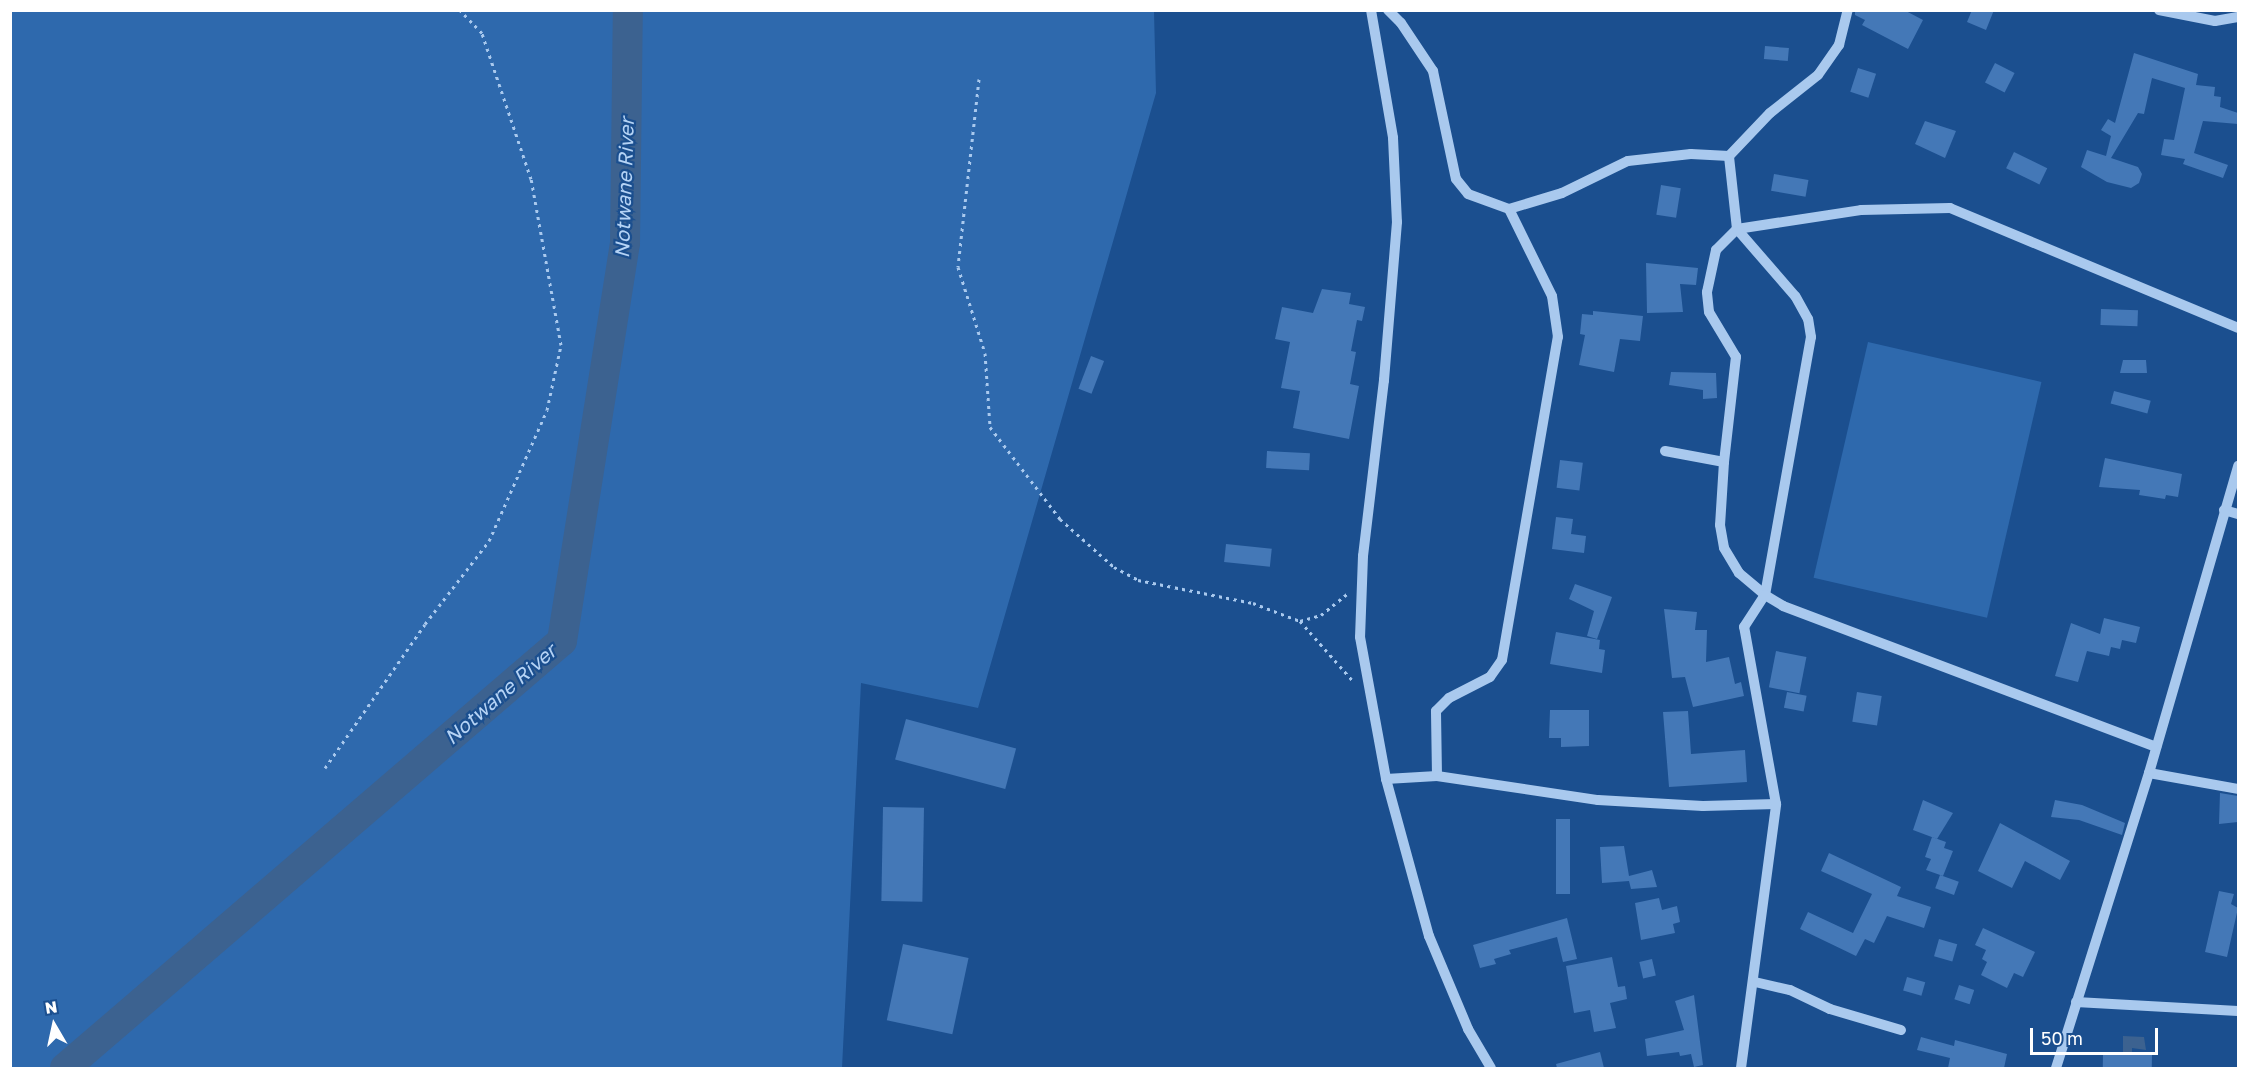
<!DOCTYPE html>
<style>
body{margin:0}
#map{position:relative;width:2249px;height:1079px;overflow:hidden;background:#1b4f8f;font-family:"Golos Text",sans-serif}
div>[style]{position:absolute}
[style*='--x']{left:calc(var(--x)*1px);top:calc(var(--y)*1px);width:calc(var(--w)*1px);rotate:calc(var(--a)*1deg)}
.green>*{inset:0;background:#2e69ad;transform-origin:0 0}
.water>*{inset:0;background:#3c6290}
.river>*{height:30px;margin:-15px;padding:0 15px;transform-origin:15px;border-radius:15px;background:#3c6290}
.building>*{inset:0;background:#4478b7;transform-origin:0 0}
.path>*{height:3px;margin-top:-1.5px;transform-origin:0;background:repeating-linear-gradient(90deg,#a9c9ee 0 3px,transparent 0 7.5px)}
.minor>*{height:10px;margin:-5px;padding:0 5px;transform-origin:5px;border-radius:5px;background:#a9c9ee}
span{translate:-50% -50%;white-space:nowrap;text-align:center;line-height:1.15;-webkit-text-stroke:4.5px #1b4f8f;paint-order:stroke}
.water-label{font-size:20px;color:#b5d3f5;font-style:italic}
.frame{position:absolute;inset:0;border:12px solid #fff;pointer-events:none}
.north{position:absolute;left:24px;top:995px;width:60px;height:60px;-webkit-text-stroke:4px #1b4f8f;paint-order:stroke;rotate:351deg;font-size:16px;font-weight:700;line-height:24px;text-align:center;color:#fff}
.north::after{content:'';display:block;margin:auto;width:21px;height:27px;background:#fff;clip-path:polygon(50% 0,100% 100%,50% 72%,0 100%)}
.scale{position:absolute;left:2030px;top:1028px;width:128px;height:27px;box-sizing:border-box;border:3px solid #fff;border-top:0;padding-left:8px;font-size:18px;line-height:21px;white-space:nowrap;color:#fff;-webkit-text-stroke:4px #1b4f8f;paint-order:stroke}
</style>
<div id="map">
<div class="green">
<div style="clip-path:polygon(10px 11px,1154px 11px,1156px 93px,978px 708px,861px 683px,842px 1068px,11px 1068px)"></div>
<div style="left:1868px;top:342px;width:178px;height:242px;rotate:13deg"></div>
</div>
<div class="water">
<div style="clip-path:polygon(2123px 1036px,2144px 1037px,2146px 1050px,2132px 1048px,2132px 1052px,2123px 1052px)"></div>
</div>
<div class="river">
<div style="--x:65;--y:1068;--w:655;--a:-40.67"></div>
<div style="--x:562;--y:641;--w:403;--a:-81"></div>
<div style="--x:625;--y:243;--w:233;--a:-89.3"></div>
</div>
<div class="building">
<div style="clip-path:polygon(1855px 10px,1904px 10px,1923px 20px,1908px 49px,1862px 25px,1865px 20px,1855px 15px)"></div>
<div style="clip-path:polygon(1972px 10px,1994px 10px,1986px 30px,1967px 22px)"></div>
<div style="left:1765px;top:46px;width:24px;height:13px;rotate:5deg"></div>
<div style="clip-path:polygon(2134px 53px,2198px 74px,2196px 85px,2215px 87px,2214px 96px,2221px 97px,2220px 107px,2238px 113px,2238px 124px,2203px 121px,2194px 153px,2228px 165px,2223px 178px,2183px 164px,2185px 159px,2161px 155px,2164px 139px,2174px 140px,2185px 88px,2152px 78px,2144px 114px,2138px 113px,2111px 158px,2138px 167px,2142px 174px,2139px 183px,2131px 188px,2107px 182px,2081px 167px,2087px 150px,2106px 156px,2111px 136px,2101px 130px,2108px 119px,2115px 123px)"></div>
<div style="left:1995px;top:63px;width:22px;height:22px;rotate:27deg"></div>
<div style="left:1858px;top:68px;width:19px;height:25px;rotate:18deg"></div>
<div style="clip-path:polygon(1925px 121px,1956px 131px,1945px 158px,1915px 144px)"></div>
<div style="left:2014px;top:152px;width:37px;height:18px;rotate:26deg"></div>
<div style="left:1774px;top:174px;width:35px;height:17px;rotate:10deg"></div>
<div style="left:1661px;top:185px;width:20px;height:30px;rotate:9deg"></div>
<div style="clip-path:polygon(1646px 263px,1698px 268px,1696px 285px,1680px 284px,1683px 312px,1647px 313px)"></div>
<div style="clip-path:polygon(1322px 289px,1351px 293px,1349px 304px,1365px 307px,1362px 321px,1357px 320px,1351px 351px,1356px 352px,1350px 384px,1359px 386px,1349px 439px,1293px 428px,1300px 391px,1281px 388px,1290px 342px,1275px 339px,1282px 307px,1313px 313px)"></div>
<div style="left:2101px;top:309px;width:37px;height:16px;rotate:2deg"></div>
<div style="clip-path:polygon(1593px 311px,1643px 316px,1640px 341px,1620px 339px,1614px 372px,1579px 365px,1585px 335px,1580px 334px,1582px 314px,1593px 315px)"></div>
<div style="left:1091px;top:356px;width:14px;height:35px;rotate:21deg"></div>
<div style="clip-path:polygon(2123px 360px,2146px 360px,2147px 373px,2120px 373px)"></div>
<div style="clip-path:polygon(1671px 372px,1716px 373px,1717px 398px,1703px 399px,1703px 390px,1669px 385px)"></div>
<div style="left:2114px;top:391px;width:38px;height:13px;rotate:15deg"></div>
<div style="left:1267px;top:451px;width:43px;height:17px;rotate:3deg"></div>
<div style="clip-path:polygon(2105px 458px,2182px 474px,2178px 497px,2166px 495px,2165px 499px,2139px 495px,2140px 490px,2099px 487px)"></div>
<div style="left:1560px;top:460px;width:23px;height:28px;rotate:7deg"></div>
<div style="clip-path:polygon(1556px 517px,1573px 519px,1571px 534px,1586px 536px,1584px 553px,1552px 549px)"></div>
<div style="left:1226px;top:544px;width:46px;height:18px;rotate:6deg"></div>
<div style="clip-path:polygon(1575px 584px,1612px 597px,1597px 639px,1587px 636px,1594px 611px,1569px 599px)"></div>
<div style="clip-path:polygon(1664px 609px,1697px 612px,1695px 630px,1707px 630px,1706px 662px,1729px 657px,1735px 684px,1741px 682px,1744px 696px,1693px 707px,1685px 677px,1672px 678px)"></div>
<div style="clip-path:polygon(2104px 618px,2140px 627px,2136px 643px,2122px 640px,2120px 649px,2111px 647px,2109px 656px,2087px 651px,2078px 682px,2055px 676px,2071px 623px,2100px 634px)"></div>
<div style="clip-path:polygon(1556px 632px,1600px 640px,1599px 649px,1605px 650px,1602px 673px,1550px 664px)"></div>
<div style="left:1776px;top:651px;width:31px;height:37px;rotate:11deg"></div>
<div style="left:1787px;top:692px;width:20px;height:16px;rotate:11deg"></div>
<div style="left:1857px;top:692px;width:25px;height:30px;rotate:9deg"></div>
<div style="clip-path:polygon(1550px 710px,1589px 710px,1589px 746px,1561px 747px,1561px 738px,1549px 738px)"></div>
<div style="clip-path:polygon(1688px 711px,1691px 754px,1745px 750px,1747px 782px,1669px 787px,1663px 712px)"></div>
<div style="left:906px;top:719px;width:114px;height:42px;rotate:15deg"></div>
<div style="clip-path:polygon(2220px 793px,2238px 796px,2238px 822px,2219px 824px)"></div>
<div style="clip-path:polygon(1923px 800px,1953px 813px,1937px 839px,1913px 830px)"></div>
<div style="clip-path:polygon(2055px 800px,2082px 805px,2125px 823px,2122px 835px,2079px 820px,2051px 817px)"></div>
<div style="left:883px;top:807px;width:41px;height:94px;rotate:1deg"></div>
<div style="left:1556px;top:819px;width:14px;height:75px"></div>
<div style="clip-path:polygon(2000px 823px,2070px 861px,2060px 880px,2025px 861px,2012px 888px,1978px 871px)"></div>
<div style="clip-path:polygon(1932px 837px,1946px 842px,1944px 848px,1953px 851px,1943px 876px,1926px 870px,1931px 859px,1925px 857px)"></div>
<div style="clip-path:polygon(1624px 846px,1629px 876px,1652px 870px,1657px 887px,1631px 889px,1629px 881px,1602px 883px,1600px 847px)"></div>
<div style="clip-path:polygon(1829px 853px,1901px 887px,1897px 896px,1931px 907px,1924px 928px,1887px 916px,1874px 943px,1865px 939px,1856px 956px,1800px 929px,1808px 912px,1853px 933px,1872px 894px,1821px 871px)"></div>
<div style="left:1940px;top:875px;width:20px;height:14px;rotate:20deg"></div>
<div style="clip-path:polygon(2219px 891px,2234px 894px,2231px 904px,2238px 908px,2227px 957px,2205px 952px)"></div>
<div style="clip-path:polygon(1659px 898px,1662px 910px,1677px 906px,1680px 922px,1673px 924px,1675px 933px,1641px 940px,1635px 903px)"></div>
<div style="clip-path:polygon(1567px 918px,1577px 959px,1563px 962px,1557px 937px,1509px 950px,1511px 954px,1494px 959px,1496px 964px,1480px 968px,1473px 945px)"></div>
<div style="clip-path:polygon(1983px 928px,2035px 952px,2023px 977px,2014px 973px,2007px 988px,1981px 975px,1987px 962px,1982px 959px,1986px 950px,1975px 945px)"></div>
<div style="left:1939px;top:939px;width:19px;height:18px;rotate:16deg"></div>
<div style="left:903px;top:944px;width:67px;height:78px;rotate:12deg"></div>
<div style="clip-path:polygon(1612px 957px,1618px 987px,1625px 986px,1627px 999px,1610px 1003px,1616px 1028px,1594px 1032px,1590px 1010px,1574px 1013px,1566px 966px)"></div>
<div style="left:1652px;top:959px;width:17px;height:13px;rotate:77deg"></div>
<div style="left:1907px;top:977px;width:19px;height:14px;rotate:16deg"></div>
<div style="left:1959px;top:985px;width:16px;height:15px;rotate:18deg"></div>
<div style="clip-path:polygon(1694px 995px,1703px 1065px,1694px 1067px,1691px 1054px,1680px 1056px,1679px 1052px,1647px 1056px,1645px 1039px,1684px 1030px,1675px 1001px)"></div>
<div style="clip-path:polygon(1921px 1037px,1954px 1046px,1955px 1040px,2007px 1054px,2004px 1068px,1948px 1068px,1950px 1058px,1917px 1050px)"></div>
<div style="clip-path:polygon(1600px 1052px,1604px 1068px,1557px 1068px,1556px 1064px)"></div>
<div style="left:2103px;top:1054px;width:49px;height:14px;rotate:1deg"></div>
</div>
<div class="path">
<div style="--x:979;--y:79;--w:189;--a:96.4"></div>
<div style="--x:958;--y:267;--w:90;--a:72.6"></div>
<div style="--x:985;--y:353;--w:74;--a:86.1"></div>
<div style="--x:990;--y:427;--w:116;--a:52.7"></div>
<div style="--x:1060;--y:519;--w:72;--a:41.6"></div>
<div style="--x:1114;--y:567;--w:27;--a:28"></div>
<div style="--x:1138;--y:580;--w:117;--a:11.3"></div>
<div style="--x:1253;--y:603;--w:50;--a:21"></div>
<div style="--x:1300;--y:621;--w:22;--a:-16"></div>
<div style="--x:1321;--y:615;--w:35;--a:-39"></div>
<div style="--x:1300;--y:621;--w:81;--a:48.5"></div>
<div style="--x:325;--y:768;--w:175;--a:-55.2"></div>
<div style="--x:425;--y:624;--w:105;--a:-52.4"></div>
<div style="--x:489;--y:541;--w:143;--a:-66.1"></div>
<div style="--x:547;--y:410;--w:66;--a:-77.8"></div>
<div style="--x:561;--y:345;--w:169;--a:-100.2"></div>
<div style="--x:531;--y:179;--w:154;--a:-108.6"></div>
<div style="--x:482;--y:33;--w:32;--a:-134"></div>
</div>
<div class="minor">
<div style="--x:1371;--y:10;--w:130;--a:80.2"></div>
<div style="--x:1393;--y:138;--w:84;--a:87.3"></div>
<div style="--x:1397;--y:222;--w:159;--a:94.7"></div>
<div style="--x:1384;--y:380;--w:177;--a:96.8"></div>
<div style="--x:1363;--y:556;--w:81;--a:92.1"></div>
<div style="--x:1360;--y:637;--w:144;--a:79.6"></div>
<div style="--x:1386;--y:779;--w:163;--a:74.7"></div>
<div style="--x:1429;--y:936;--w:101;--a:67.2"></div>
<div style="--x:1468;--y:1029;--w:45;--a:59.5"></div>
<div style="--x:1388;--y:10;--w:18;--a:45"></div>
<div style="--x:1401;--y:23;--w:58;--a:56.3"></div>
<div style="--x:1433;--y:71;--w:110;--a:78"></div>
<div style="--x:1456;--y:179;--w:19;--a:51"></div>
<div style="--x:1468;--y:194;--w:44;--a:20.1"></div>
<div style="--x:1509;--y:209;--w:55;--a:-16.8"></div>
<div style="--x:1562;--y:193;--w:73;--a:-25.9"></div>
<div style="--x:1628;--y:161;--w:63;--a:-6.3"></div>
<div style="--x:1691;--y:154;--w:38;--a:3"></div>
<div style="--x:1729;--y:156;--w:59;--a:-46.4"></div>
<div style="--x:1770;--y:113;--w:61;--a:-38.4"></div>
<div style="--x:1818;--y:75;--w:37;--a:-55"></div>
<div style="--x:1839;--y:45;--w:36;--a:-76"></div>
<div style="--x:2159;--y:10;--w:57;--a:11.1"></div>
<div style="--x:2215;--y:21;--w:23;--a:-10"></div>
<div style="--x:1665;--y:451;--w:60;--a:10.6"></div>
<div style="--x:1724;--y:462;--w:106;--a:-83.5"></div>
<div style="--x:1736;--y:357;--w:52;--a:-121"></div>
<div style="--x:1709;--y:312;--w:20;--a:-96"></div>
<div style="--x:1707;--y:292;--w:43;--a:-77.9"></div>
<div style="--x:1716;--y:250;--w:30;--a:-45"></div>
<div style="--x:1737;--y:229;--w:125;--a:-8.7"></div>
<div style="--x:1861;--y:210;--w:89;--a:-1.3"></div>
<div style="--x:1950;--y:208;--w:312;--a:22.6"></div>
<div style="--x:1724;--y:462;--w:63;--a:93.6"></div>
<div style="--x:1720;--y:525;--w:23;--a:80"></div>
<div style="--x:1724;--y:548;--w:29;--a:59"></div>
<div style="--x:1739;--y:573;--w:34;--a:40"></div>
<div style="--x:1765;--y:595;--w:262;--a:-79.9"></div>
<div style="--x:1811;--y:337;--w:18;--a:-99"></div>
<div style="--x:1808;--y:319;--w:26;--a:-119"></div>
<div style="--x:1795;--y:296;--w:89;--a:-130.9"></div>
<div style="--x:1737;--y:229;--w:73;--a:-96.3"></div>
<div style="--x:2224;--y:510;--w:15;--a:16"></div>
<div style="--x:2149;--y:773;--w:90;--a:10.2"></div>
<div style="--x:1437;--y:776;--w:65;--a:-90.9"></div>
<div style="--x:1436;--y:711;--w:18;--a:-45"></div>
<div style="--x:1449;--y:698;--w:46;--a:-27.1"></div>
<div style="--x:1490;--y:677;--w:21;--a:-55"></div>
<div style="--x:1502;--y:660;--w:328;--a:-80.2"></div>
<div style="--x:1558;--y:337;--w:41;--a:-98.3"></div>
<div style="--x:1552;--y:296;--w:97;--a:-116.3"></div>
<div style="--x:1386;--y:779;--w:51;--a:-3.4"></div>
<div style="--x:1437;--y:776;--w:163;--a:8.5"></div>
<div style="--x:1598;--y:800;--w:105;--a:3.3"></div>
<div style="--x:1703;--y:806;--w:73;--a:-1.6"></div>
<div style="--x:1755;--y:982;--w:36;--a:13"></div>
<div style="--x:1790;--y:990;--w:44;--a:25.4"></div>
<div style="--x:1830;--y:1009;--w:74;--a:16.5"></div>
<div style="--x:2076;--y:1002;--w:162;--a:3.2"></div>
<div style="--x:1741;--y:1068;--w:266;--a:-82.4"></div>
<div style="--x:1776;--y:804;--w:180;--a:-100.2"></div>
<div style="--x:1744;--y:627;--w:38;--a:-57"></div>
<div style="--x:1765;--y:595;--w:21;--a:31"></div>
<div style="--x:1783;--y:606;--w:399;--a:20.7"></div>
<div style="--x:2056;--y:1068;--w:309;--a:-72.5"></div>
<div style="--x:2149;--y:773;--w:320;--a:-73.8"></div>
</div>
<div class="water-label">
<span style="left:624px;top:188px;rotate:-88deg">Notwane River</span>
<span style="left:500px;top:694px;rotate:-41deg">Notwane River</span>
</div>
<div class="frame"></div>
<div class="north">N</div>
<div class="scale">50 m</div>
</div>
